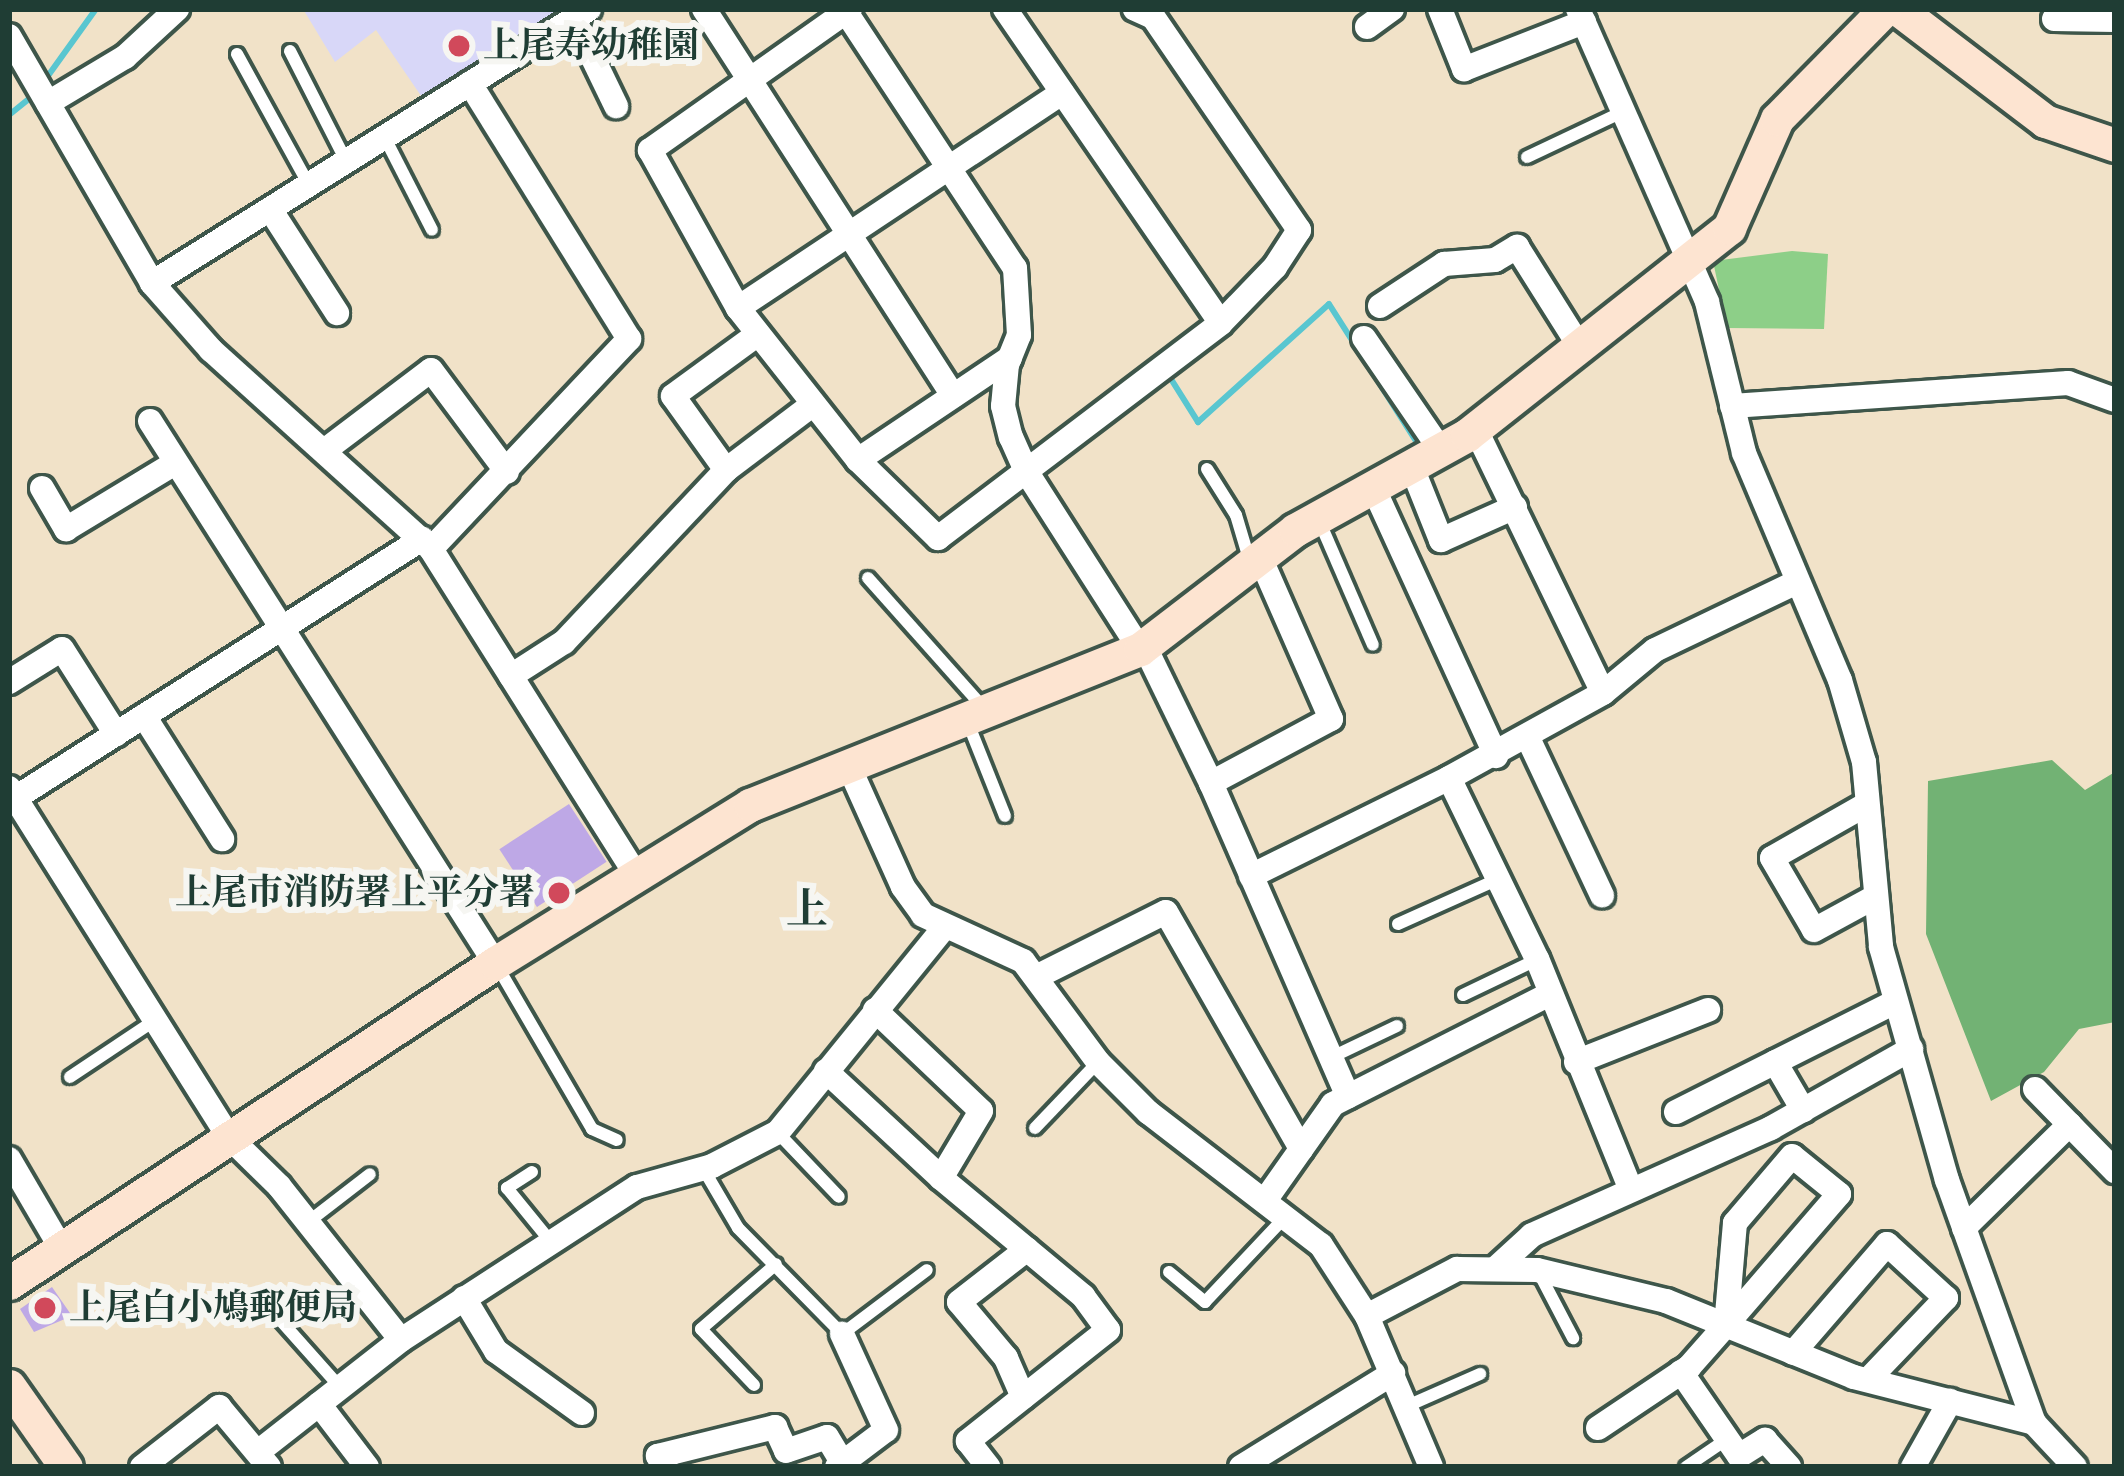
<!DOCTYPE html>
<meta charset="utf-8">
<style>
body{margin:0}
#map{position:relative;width:2124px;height:1476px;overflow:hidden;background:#f1e2c8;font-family:"IM FELL Great Primer","Noto Serif JP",serif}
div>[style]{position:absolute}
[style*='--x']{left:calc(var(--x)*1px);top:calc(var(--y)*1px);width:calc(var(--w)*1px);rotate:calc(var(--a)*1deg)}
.built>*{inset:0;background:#d8d7f8}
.green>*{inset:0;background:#8dcf88}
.forest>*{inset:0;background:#72b274}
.stream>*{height:6px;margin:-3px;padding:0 3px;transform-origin:3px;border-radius:3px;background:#59c6d0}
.building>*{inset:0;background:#bea8e6;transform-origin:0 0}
.roads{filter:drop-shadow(3px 0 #3e564a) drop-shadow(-3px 0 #3e564a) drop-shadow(0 3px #3e564a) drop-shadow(0 -3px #3e564a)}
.lane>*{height:12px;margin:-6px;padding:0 6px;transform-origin:6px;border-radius:6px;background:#fff}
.street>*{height:24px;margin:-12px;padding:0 12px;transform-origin:12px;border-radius:12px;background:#fff}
.secondary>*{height:33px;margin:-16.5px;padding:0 16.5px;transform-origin:16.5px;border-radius:16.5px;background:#fde4d1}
.dots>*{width:33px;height:33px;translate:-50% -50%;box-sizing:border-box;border:6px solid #f6f6f2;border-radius:50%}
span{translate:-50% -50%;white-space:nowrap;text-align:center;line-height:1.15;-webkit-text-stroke:12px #f6f6f2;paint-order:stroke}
.poi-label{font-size:36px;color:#1f3d34;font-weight:700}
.left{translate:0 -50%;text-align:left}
.right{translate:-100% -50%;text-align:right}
.quarter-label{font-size:42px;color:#1f3d34;font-weight:700}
.frame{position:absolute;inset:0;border:12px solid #1f3d34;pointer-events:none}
</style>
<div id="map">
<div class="built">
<div style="clip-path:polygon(303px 9px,589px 9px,430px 109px,376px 30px,335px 62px)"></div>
</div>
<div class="green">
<div style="clip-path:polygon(1792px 251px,1828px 254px,1824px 329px,1727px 328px,1713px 261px)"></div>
</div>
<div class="forest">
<div style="clip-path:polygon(2052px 760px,2085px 790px,2115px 772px,2115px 1022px,2079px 1029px,2044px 1072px,1991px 1101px,1926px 934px,1928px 781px)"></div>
</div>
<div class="stream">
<div style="--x:45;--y:80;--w:87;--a:-54.3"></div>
<div style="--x:9;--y:115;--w:32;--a:-39"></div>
<div style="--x:1171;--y:379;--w:51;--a:57.9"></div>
<div style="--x:1198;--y:422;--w:176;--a:-42"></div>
<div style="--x:1329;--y:304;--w:172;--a:57.6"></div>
</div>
<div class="building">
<div style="left:569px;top:804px;width:69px;height:83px;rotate:57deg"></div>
<div style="clip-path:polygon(52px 1287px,72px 1316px,34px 1332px,20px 1309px)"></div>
</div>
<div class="roads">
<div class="lane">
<div style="--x:290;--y:51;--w:123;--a:63"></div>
<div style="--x:237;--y:54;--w:149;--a:61.2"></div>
<div style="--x:385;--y:138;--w:103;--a:62.9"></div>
<div style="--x:1527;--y:157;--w:105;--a:-25.3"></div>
<div style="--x:1207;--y:469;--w:54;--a:57.8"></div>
<div style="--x:1236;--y:515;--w:49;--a:73.4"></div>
<div style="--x:1318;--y:518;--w:138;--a:66.6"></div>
<div style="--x:868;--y:578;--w:173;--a:48.3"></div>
<div style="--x:968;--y:723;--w:100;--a:68.3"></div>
<div style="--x:1398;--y:924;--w:110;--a:-24.2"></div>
<div style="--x:496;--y:964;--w:191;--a:59.8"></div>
<div style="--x:592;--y:1129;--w:27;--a:24"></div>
<div style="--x:1463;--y:995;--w:81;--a:-25.6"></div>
<div style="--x:1332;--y:1057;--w:72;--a:-25.5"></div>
<div style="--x:70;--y:1077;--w:102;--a:-33.8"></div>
<div style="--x:1035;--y:1128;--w:91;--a:-46.3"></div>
<div style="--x:778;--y:1133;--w:88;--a:46.4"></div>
<div style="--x:704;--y:1170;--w:67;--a:59.6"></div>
<div style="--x:738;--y:1228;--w:148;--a:45.5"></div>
<div style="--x:842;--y:1334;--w:106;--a:-37"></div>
<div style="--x:532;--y:1172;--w:30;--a:147"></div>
<div style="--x:507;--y:1188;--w:70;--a:50.8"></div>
<div style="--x:308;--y:1222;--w:78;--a:-37.7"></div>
<div style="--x:1538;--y:1271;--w:76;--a:62.4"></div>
<div style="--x:1169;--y:1272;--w:47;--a:39.8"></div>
<div style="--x:1205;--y:1302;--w:118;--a:-46.7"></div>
<div style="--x:266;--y:1304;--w:111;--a:48.3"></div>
<div style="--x:754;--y:1385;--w:77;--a:-133.4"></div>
<div style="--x:701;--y:1329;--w:99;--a:-40.9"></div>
<div style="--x:1407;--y:1406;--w:80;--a:-23.7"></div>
<div style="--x:1686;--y:1467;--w:50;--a:-34.3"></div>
</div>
<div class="street">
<div style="--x:704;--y:9;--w:460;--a:57.2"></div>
<div style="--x:844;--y:9;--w:310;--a:56.6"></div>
<div style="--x:1015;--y:268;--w:67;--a:86.6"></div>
<div style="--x:1019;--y:335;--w:31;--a:112"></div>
<div style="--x:1007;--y:364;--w:42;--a:95.4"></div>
<div style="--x:1003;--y:406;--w:32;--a:76"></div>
<div style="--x:1011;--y:437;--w:37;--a:66"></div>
<div style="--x:1026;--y:471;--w:211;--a:57.4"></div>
<div style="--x:850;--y:9;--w:245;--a:144.8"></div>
<div style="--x:650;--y:150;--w:181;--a:60.9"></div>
<div style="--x:738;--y:308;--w:194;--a:51.7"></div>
<div style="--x:858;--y:460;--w:112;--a:44.3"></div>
<div style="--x:938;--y:538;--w:355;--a:-37.2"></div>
<div style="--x:1221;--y:323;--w:78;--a:-46"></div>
<div style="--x:1275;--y:267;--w:44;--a:-57"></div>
<div style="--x:1299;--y:230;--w:258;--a:-124.4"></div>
<div style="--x:1153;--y:17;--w:20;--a:-156"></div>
<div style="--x:1005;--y:9;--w:381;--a:55.5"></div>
<div style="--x:1440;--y:9;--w:65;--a:68.2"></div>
<div style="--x:1464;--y:69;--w:129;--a:-21.4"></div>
<div style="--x:1578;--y:9;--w:320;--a:66.2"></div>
<div style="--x:1707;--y:302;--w:155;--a:76.2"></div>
<div style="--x:1744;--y:453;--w:246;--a:67.1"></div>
<div style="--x:1840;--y:680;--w:85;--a:73.7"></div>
<div style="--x:1864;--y:762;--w:186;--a:84.7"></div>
<div style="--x:1881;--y:947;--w:242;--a:74.2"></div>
<div style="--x:1947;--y:1180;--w:258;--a:70.3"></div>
<div style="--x:2034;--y:1423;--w:60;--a:47"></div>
<div style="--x:574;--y:19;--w:97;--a:64.2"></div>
<div style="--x:2054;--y:19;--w:61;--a:0.9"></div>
<div style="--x:1367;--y:27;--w:31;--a:-36"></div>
<div style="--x:9;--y:36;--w:285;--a:59.9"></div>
<div style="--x:152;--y:283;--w:89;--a:48.6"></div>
<div style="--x:211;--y:350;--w:297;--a:42.1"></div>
<div style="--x:431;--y:549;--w:385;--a:57.8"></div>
<div style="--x:48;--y:103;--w:90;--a:-30.9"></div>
<div style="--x:125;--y:57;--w:71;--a:-42.7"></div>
<div style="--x:270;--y:209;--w:124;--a:57.2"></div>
<div style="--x:152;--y:283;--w:516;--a:-32.09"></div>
<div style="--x:1380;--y:306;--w:77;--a:-33.3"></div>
<div style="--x:1444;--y:264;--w:51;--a:-4.5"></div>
<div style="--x:1495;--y:260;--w:26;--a:-31"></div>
<div style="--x:1517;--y:247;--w:115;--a:57.8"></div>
<div style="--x:738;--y:308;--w:389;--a:-33.6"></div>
<div style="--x:1364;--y:338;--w:135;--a:55.6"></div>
<div style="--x:1732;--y:406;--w:337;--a:-3.9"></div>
<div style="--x:2068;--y:383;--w:50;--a:19.9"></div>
<div style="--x:150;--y:421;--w:642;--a:57.52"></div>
<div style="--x:1475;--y:428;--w:294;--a:64.2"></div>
<div style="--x:324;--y:451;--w:134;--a:-37.1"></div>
<div style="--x:431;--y:370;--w:127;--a:53.3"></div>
<div style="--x:858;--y:460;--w:183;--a:-33.9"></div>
<div style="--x:1411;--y:465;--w:81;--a:68.2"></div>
<div style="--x:1441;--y:540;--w:81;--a:-24"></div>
<div style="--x:726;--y:470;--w:91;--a:-125.6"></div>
<div style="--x:673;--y:396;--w:105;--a:-36.1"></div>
<div style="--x:1373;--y:487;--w:296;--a:65.4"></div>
<div style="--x:42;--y:488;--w:48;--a:59.7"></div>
<div style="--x:66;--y:529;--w:127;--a:-31.2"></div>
<div style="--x:431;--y:549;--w:289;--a:-46.7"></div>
<div style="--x:629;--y:339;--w:301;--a:-121.9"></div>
<div style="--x:1144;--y:645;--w:153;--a:64.1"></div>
<div style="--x:1211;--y:783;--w:342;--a:66.4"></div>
<div style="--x:511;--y:676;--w:63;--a:-32.7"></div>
<div style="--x:564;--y:642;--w:236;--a:-46.7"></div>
<div style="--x:726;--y:470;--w:108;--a:-37.1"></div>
<div style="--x:9;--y:682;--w:62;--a:-31.9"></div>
<div style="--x:62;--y:649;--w:101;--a:57.6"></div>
<div style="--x:144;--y:716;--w:146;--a:57.6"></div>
<div style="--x:1528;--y:738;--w:174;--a:64.8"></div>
<div style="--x:850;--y:769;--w:129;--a:65.8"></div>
<div style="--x:903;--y:887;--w:34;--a:54"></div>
<div style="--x:923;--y:915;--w:110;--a:24.7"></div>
<div style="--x:1023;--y:961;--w:126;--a:53.4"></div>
<div style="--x:1098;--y:1062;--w:71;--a:45"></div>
<div style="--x:1148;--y:1112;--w:218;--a:37.6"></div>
<div style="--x:1321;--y:1245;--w:85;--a:57.1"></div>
<div style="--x:1367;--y:1316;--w:164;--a:67"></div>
<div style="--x:1211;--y:783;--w:136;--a:-28.1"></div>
<div style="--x:1331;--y:719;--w:177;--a:-113.7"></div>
<div style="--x:9;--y:788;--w:413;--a:57.8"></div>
<div style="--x:229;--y:1137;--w:70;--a:44.4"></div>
<div style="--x:279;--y:1186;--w:196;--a:51.6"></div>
<div style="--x:9;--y:802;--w:490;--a:-32.5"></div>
<div style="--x:1867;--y:804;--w:109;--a:150.4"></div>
<div style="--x:1772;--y:858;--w:83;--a:59.7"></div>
<div style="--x:1814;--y:930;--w:67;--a:-28.5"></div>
<div style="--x:1251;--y:876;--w:221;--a:-26.3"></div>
<div style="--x:1036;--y:977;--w:145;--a:-26.6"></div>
<div style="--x:1166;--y:912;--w:273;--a:60.3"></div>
<div style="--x:875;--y:1010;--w:146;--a:43.6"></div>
<div style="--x:981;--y:1111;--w:78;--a:120.8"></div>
<div style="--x:1576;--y:1062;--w:142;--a:-21.5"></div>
<div style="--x:1775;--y:1062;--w:56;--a:59.7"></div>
<div style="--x:826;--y:1071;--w:157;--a:42.9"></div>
<div style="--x:941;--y:1178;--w:185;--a:39.7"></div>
<div style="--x:1083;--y:1296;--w:42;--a:53.7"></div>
<div style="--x:1108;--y:1330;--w:179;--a:141.6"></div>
<div style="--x:968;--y:1441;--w:33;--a:52"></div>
<div style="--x:2035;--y:1089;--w:115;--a:45.7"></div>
<div style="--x:1676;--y:1112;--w:245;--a:-26.7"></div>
<div style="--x:9;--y:1159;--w:103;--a:59.7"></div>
<div style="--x:1631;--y:1190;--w:249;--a:-112.1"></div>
<div style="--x:1537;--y:959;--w:201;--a:-115.9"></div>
<div style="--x:1449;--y:778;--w:176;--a:-28.9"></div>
<div style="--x:1603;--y:693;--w:67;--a:-39.6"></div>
<div style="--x:1655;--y:650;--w:157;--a:-25.6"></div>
<div style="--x:1266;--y:1199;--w:116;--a:-54.8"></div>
<div style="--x:1333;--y:1104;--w:243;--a:-26.9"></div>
<div style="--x:1964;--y:1228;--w:148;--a:-44.5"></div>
<div style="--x:1497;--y:1267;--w:47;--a:-42.4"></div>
<div style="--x:1532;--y:1235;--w:262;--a:-24.1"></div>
<div style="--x:1771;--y:1128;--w:161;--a:-29.4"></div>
<div style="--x:464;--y:1298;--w:62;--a:58.9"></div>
<div style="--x:496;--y:1351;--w:106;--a:35.8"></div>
<div style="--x:1367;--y:1316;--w:102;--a:-27.6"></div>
<div style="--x:1457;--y:1269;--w:80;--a:0.7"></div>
<div style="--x:1537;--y:1270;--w:133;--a:13.5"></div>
<div style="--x:1666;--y:1301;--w:203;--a:22"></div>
<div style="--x:1854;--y:1377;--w:186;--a:14.3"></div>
<div style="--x:1793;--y:1353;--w:144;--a:-49.2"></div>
<div style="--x:1887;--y:1244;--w:80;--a:42.5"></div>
<div style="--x:1946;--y:1298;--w:113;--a:133.6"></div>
<div style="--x:1681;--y:1372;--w:102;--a:55.4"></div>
<div style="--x:1739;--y:1456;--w:31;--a:-32"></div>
<div style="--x:1765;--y:1440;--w:36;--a:48"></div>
<div style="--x:1023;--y:1397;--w:43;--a:-113.6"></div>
<div style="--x:1006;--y:1358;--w:73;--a:-130"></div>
<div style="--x:959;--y:1302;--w:86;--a:-37.9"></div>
<div style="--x:319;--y:1404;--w:79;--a:52.7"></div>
<div style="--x:1598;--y:1428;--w:110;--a:-33.8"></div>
<div style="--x:1689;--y:1367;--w:56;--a:-48.6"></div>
<div style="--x:1726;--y:1325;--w:173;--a:-49.2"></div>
<div style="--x:1839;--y:1194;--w:60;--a:-141"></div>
<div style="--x:1792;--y:1156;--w:88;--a:130.4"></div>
<div style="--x:1735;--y:1223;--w:102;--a:95"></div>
<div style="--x:258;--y:1452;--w:182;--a:-38.1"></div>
<div style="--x:401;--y:1340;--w:281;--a:-33"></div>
<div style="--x:637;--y:1187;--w:78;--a:-15.6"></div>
<div style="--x:712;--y:1166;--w:74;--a:-27.3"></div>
<div style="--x:778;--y:1132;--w:263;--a:-50.9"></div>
<div style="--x:142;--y:1467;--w:98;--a:-37.9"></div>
<div style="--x:219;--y:1407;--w:78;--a:50.2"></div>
<div style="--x:666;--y:1467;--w:14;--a:-126"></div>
<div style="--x:658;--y:1456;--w:121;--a:-13.9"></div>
<div style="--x:775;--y:1427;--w:26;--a:65"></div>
<div style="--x:786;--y:1451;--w:43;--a:-18.9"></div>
<div style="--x:827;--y:1437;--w:35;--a:59"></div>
<div style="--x:837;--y:1467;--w:61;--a:-37.1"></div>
<div style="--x:886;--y:1430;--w:106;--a:-114.6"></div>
<div style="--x:1241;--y:1467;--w:179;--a:-31.7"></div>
<div style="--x:1913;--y:1467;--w:76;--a:-60.7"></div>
</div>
<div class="secondary">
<div style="--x:1898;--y:9;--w:185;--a:37.3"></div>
<div style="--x:2045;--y:121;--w:74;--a:18.9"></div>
<div style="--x:9;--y:1283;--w:582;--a:-33.36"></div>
<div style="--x:495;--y:963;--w:300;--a:-31.8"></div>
<div style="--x:750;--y:805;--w:420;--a:-21.8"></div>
<div style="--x:1140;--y:649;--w:195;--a:-37.5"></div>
<div style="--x:1295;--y:530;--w:196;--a:-28.9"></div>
<div style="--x:1467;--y:435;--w:334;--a:-38.3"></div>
<div style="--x:1729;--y:228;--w:119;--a:-66.2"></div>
<div style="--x:1777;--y:119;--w:154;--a:-45.5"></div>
<div style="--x:9;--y:1386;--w:99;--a:54.9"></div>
</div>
</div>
<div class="dots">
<div style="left:459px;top:46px;background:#d1495b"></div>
<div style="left:559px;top:893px;background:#d1495b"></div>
<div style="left:45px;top:1308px;background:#d1495b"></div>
</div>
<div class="poi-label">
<span class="left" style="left:483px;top:46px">上尾寿幼稚園</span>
<span class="right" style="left:535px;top:893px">上尾市消防署上平分署</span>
<span class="left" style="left:69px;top:1308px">上尾白小鳩郵便局</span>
</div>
<div class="quarter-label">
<span style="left:807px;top:909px">上</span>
</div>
<div class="frame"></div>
</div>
